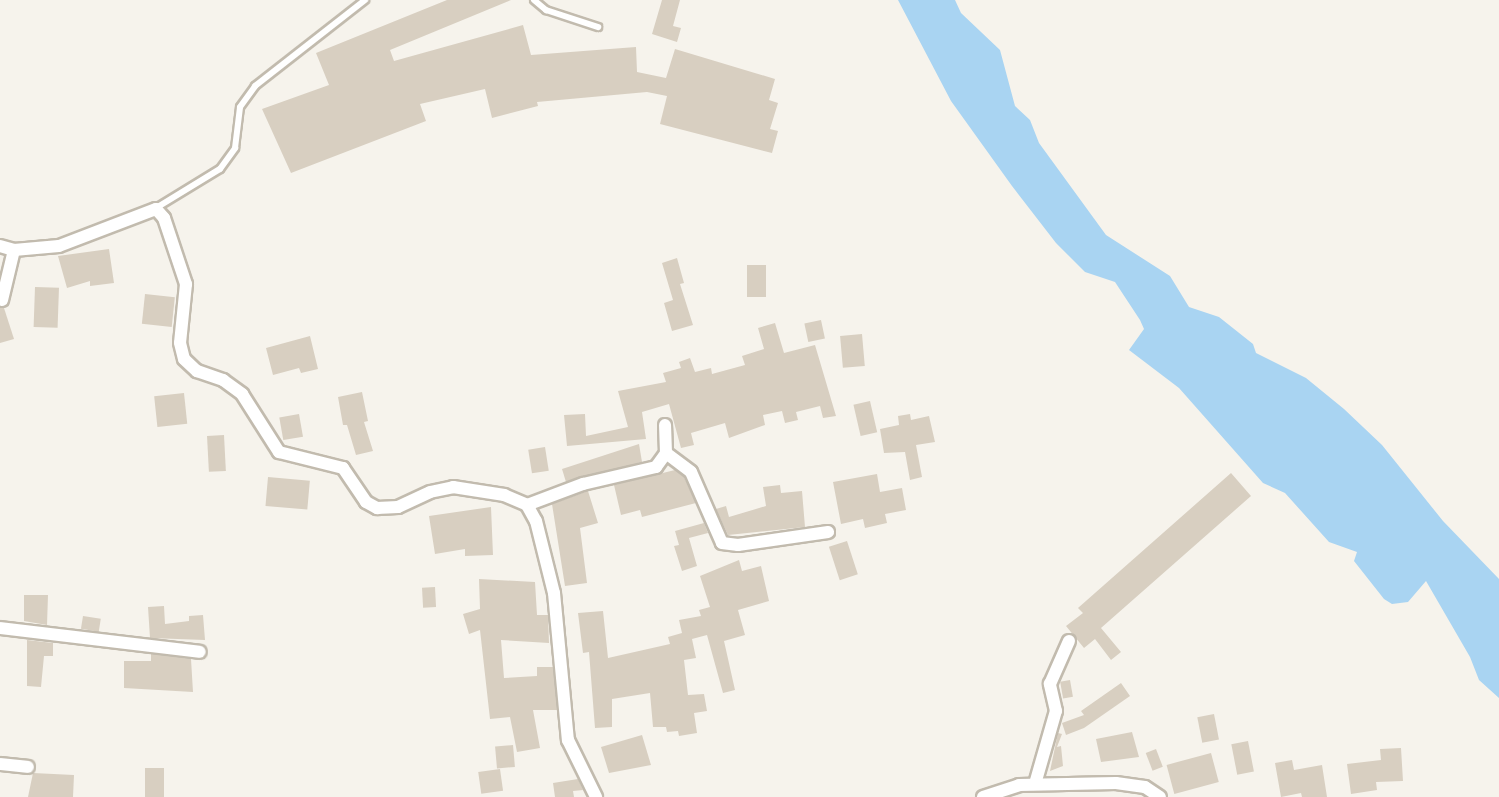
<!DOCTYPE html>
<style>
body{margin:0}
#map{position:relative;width:1499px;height:797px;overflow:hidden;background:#f6f3ec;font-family:Quicksand,sans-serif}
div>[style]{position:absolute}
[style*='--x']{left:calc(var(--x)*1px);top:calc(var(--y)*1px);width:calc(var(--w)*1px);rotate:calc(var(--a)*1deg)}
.water>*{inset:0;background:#a9d4f2}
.building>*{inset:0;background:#d8cfc1;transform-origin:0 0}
.roads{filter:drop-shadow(2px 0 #c2bbae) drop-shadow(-2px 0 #c2bbae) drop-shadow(0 2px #c2bbae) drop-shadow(0 -2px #c2bbae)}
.service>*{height:6px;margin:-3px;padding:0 3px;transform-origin:3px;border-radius:3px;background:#fff}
.minor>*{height:12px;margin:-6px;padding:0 6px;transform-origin:6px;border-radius:6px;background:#fff}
span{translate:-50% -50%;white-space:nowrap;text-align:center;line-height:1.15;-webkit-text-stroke:4.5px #fff;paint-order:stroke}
</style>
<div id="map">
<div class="water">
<div style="clip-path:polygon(898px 0,955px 0,961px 13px,1000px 50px,1015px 106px,1030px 120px,1039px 143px,1106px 235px,1170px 276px,1189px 307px,1219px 317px,1253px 344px,1256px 353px,1306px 378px,1344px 409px,1382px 445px,1443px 521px,1499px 579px,1499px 698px,1479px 680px,1470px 657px,1426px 581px,1408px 602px,1392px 604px,1384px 599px,1354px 561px,1357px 552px,1329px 542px,1285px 493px,1263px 483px,1179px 388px,1129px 350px,1144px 329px,1140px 320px,1115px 282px,1085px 272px,1056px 243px,1012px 186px,951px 101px)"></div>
</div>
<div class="building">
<div style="clip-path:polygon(447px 0,511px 0,390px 50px,394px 61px,523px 25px,531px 55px,636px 47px,637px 72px,666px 78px,675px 49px,775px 79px,769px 100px,778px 103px,770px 129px,778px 131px,772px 153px,660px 124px,667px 96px,647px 92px,537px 102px,538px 106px,492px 118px,485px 89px,420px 104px,426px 121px,291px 173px,262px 109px,329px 85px,316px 53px)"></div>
<div style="clip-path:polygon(662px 0,680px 0,673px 26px,681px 28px,677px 42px,652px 34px)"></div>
<div style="clip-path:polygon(109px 249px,114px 283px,90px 286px,90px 281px,67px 288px,58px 256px)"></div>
<div style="clip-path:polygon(677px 258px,684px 283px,680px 284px,693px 325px,672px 331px,664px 303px,673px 300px,662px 263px)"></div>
<div style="left:747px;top:265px;width:19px;height:32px"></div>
<div style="left:35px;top:287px;width:24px;height:40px;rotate:2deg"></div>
<div style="left:145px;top:294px;width:30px;height:30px;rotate:6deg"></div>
<div style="clip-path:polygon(0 308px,4px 308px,14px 339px,0 343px)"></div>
<div style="left:821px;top:320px;width:19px;height:17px;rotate:78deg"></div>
<div style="clip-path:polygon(775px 323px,784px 353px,815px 345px,836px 416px,823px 418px,820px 406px,796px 412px,798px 420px,785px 423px,782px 411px,763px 415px,765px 425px,729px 438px,725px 423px,691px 433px,694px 445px,681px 448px,669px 404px,642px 412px,646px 439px,567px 446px,564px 415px,585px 414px,586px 436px,628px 427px,618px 391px,666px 382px,663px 373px,681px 368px,679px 362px,690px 358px,695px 372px,711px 368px,712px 374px,745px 365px,742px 356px,764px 349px,758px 328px)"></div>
<div style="left:862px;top:334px;width:32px;height:22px;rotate:85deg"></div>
<div style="clip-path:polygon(310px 336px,318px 369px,301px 373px,299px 368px,273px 375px,266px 348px)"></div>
<div style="clip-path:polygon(362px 392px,368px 421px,364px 422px,373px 451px,356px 455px,347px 425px,343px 425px,338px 397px)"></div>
<div style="left:184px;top:393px;width:31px;height:30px;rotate:84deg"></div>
<div style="left:870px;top:401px;width:32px;height:17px;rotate:77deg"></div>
<div style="left:299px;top:414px;width:23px;height:20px;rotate:80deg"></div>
<div style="clip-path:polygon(910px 414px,911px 420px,929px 416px,935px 442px,916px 445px,922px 477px,910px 480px,905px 452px,884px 453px,880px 429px,899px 425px,898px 416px)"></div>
<div style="left:224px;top:435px;width:36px;height:17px;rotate:87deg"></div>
<div style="clip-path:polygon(639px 444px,642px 462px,566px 482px,562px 469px)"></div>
<div style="left:545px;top:447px;width:24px;height:17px;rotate:81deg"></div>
<div style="clip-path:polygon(675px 470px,684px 477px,696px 503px,642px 517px,640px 510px,621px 515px,614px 485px)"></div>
<div style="clip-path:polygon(1231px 473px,1251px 496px,1101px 628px,1121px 652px,1111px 660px,1095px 639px,1084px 648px,1066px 626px,1083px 613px,1078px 608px)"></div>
<div style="clip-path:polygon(877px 474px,880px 492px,902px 488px,906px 510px,885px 514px,887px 523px,865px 528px,863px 519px,841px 524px,833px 482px)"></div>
<div style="left:268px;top:477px;width:42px;height:29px;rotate:5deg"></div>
<div style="clip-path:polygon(780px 485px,781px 493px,802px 491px,805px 527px,728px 535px,716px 509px,726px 506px,729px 517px,766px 506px,763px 487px)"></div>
<div style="clip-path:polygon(588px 491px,598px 523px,580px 528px,587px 583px,565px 586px,552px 504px)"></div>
<div style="clip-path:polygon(491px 507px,493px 555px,465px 556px,465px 549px,435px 554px,429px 516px)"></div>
<div style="clip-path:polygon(704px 523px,708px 533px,689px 538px,697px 566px,682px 571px,674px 546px,679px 545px,675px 531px)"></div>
<div style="left:847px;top:541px;width:35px;height:19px;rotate:72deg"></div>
<div style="clip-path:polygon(739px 560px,742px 571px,761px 566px,769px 601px,738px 610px,745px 635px,724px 641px,735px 690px,723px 693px,707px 635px,692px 639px,696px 658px,684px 660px,688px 695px,704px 694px,707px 711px,694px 713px,697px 733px,679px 736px,678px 731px,667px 732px,666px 727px,653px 727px,650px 693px,612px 699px,612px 727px,595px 728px,589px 652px,583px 653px,578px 613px,603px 611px,608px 658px,670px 644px,668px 637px,682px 633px,679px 620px,701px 616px,699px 610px,710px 607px,700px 576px)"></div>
<div style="clip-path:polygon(479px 579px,535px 582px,537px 615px,548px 615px,549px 643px,501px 640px,504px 678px,537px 676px,537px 667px,553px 667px,557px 710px,533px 710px,540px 748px,517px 752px,510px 717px,490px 719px,480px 630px,469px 634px,463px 614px,480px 609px)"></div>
<div style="left:435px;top:587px;width:20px;height:13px;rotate:87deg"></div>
<div style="clip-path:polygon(24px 595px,48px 595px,47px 625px,24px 621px)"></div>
<div style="clip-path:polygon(164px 606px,165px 624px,189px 621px,189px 616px,203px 615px,205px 640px,150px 638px,148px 607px)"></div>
<div style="left:83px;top:616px;width:18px;height:13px;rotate:9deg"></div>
<div style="clip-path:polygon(27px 640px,53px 643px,53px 656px,44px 656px,41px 687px,27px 686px)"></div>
<div style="clip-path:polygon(151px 654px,191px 659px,193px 692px,124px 688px,124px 661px,151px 661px)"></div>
<div style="left:1070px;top:680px;width:17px;height:10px;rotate:80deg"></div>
<div style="clip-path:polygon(1121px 683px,1130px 696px,1084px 728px,1066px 735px,1062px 723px,1084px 715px,1081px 711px)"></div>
<div style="left:1214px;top:714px;width:26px;height:17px;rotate:79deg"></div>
<div style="clip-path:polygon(1132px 732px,1139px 757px,1101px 762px,1096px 739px)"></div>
<div style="clip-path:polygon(1058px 733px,1062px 734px,1057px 747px,1061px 746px,1063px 766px,1050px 771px)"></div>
<div style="clip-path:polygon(642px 735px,651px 765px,609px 773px,601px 747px)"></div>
<div style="left:1248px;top:741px;width:31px;height:17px;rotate:79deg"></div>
<div style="left:513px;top:745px;width:22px;height:18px;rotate:85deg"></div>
<div style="clip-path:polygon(1401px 748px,1403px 781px,1376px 782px,1377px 790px,1351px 794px,1347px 764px,1381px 760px,1380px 749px)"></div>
<div style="left:1156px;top:749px;width:19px;height:11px;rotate:69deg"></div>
<div style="left:1211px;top:753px;width:30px;height:46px;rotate:75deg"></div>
<div style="clip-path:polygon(1292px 760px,1294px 770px,1322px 765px,1327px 797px,1302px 797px,1301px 793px,1281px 797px,1275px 763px)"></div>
<div style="left:145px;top:768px;width:19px;height:29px"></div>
<div style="left:500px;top:769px;width:22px;height:22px;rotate:82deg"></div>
<div style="clip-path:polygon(33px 773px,74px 775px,73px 797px,28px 797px)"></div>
<div style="clip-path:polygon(578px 779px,583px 790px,573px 791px,574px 797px,555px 797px,553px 783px)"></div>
</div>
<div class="roads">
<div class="service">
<div style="--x:534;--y:0;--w:16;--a:40"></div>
<div style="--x:546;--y:10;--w:55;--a:18.1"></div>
<div style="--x:156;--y:208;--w:75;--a:-31.4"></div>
<div style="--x:220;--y:169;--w:26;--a:-54"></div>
<div style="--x:235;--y:148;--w:41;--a:-83"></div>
<div style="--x:240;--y:107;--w:26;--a:-54"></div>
<div style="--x:255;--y:86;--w:140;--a:-38"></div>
</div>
<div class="minor">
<div style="--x:0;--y:246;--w:15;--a:16"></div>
<div style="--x:14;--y:250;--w:45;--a:-5.1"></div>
<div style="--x:59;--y:246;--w:104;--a:-20.9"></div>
<div style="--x:156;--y:209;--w:12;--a:48"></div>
<div style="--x:164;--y:218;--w:70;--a:71.6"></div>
<div style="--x:186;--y:284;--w:59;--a:95.8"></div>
<div style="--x:180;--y:343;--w:16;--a:76"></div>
<div style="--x:184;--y:359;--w:18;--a:43"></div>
<div style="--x:197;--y:371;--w:28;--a:19"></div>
<div style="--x:223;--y:380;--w:24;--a:36"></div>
<div style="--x:242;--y:394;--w:69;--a:57.5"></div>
<div style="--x:279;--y:452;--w:66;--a:14"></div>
<div style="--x:343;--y:468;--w:41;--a:55.9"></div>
<div style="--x:366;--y:502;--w:13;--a:29"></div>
<div style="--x:377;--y:508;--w:21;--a:-3"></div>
<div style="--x:398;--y:507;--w:35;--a:-25"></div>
<div style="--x:430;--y:492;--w:24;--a:-12"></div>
<div style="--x:453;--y:487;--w:52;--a:8.9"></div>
<div style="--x:504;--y:495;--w:25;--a:23"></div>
<div style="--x:527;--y:505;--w:18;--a:61"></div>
<div style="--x:536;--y:521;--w:74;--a:76"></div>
<div style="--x:554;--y:593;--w:148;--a:84.6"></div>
<div style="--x:568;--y:740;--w:64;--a:63.8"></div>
<div style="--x:2;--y:300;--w:51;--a:-76.5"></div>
<div style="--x:666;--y:453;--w:31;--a:37"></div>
<div style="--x:691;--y:472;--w:77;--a:66.4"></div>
<div style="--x:722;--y:543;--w:16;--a:7"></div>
<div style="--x:738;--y:545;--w:91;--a:-8.2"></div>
<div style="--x:527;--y:505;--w:60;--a:-20.6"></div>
<div style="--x:583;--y:484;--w:75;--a:-13.1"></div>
<div style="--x:656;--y:467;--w:17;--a:-54"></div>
<div style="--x:666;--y:453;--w:28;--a:-92"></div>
<div style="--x:0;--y:628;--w:201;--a:6.8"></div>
<div style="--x:0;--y:764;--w:28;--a:6"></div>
<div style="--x:1035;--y:784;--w:76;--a:-74"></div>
<div style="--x:1056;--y:711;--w:28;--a:-103"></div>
<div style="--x:1050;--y:684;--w:47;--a:-66.2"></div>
<div style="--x:983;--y:797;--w:38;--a:-18"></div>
<div style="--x:1019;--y:785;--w:97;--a:-1.2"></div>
<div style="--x:1116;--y:783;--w:29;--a:8"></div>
<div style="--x:1145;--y:787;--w:18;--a:34"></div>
</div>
</div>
</div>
